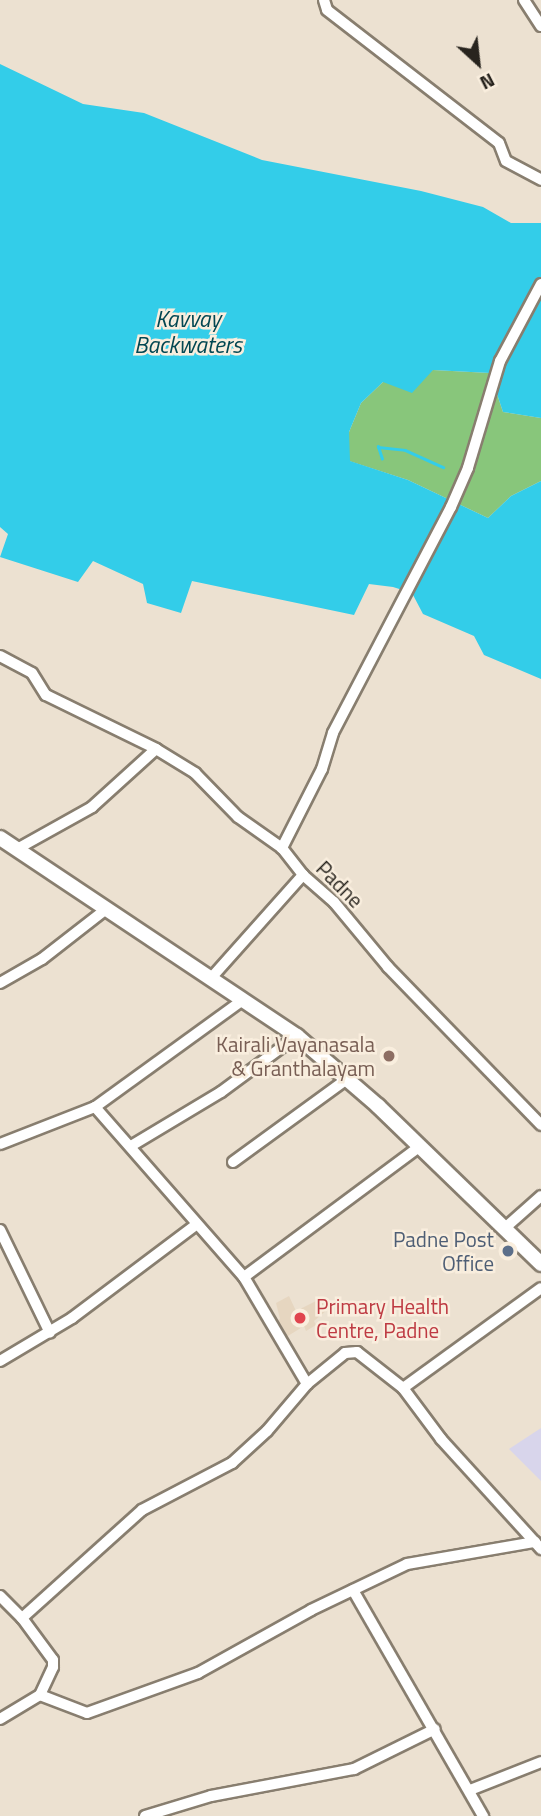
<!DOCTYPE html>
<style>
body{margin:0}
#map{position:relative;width:541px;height:1816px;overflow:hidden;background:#ece1d1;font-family:"Titillium Web",sans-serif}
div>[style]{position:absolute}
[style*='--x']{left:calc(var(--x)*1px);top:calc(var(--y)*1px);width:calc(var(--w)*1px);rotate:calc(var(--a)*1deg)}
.built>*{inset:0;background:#e6d6c0}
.education>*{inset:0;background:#d8d5eb}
.green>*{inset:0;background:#88c67b}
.water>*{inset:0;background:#33cde9}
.stream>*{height:2.5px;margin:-1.25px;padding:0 1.25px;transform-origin:1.25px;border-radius:1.25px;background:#33cde9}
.roads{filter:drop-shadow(2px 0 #887e6f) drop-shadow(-2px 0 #887e6f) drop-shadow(0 2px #887e6f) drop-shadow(0 -2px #887e6f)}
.minor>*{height:10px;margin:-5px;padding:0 5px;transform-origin:5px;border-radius:5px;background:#fff}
.secondary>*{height:14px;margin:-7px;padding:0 7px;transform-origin:7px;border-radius:7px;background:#fff}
.dots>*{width:19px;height:19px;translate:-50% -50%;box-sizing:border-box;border:4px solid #f9eede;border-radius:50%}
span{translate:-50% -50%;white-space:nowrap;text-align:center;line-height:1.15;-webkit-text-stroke:5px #f9eede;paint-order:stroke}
.street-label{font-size:21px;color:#28241e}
.education-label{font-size:21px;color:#785e54}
.right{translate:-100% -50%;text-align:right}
.service-label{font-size:21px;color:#4e5e75}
.health-label{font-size:21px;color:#be3a42}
.left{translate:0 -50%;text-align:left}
.water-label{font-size:23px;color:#024752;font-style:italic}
.north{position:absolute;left:443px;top:28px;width:70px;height:70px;-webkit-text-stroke:5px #f9eede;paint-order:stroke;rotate:153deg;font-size:19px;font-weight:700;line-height:28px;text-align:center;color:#28241e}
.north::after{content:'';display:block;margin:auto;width:24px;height:32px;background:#28241e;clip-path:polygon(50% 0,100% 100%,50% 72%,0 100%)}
</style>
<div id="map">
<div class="built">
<div style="clip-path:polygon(289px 1296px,296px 1311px,316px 1301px,323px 1302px,327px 1310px,314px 1321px,316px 1325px,306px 1331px,304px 1326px,283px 1339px,275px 1322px,280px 1319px,276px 1303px)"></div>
</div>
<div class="education">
<div style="clip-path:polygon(541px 1428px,541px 1481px,509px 1449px)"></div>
</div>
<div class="green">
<div style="clip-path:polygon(433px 370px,490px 373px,503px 412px,541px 418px,541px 481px,511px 496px,488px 518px,408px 480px,349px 461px,349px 432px,361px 403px,383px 382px)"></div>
</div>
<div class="water">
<div style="clip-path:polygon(0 64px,83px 104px,144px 113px,262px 160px,421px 191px,483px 207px,511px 223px,541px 223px,541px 418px,503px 412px,490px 373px,433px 370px,412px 393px,383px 382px,361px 403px,349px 432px,350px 461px,408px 480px,488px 518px,511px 496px,541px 481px,541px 679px,484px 655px,474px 636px,423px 614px,412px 593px,393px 587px,369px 584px,354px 615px,192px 581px,181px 613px,147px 603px,143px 584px,93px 561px,78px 582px,0 557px,8px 534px,0 527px)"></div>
</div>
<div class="stream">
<div style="--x:382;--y:459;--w:13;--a:-108"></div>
<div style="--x:378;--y:447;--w:27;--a:6"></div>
<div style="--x:405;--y:450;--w:42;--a:24.1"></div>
</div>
<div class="roads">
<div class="minor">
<div style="--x:324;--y:0;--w:10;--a:73"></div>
<div style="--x:327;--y:10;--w:217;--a:37.7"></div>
<div style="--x:499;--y:143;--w:19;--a:69"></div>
<div style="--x:506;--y:161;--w:40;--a:28"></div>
<div style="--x:524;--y:0;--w:31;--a:57"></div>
<div style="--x:541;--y:284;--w:87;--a:118"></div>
<div style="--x:500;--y:361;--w:112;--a:106.7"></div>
<div style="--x:468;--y:468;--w:43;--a:113.6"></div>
<div style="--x:451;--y:507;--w:255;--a:117.6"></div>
<div style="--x:333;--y:733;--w:38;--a:107"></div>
<div style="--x:322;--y:769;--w:89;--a:116.9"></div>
<div style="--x:282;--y:848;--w:34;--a:52"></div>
<div style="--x:303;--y:875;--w:41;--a:41.1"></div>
<div style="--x:334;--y:902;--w:85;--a:50.3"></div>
<div style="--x:388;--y:967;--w:220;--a:45.9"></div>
<div style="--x:0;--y:656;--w:36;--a:28"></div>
<div style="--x:32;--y:673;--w:26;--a:58"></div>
<div style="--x:46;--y:695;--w:123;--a:26.1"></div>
<div style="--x:17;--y:849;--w:86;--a:-29.2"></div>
<div style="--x:92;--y:807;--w:86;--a:-42.2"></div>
<div style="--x:156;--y:749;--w:46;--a:31.6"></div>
<div style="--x:195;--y:773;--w:62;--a:45.7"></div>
<div style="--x:238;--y:817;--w:54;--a:35.2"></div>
<div style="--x:212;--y:977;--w:137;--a:-48.3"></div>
<div style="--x:0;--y:983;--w:48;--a:-29.7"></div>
<div style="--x:42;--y:959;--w:80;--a:-37.9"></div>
<div style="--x:95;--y:1107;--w:183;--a:-35.9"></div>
<div style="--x:0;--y:1144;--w:102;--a:-21.3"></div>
<div style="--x:95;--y:1107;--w:226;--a:48.8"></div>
<div style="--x:131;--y:1146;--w:105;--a:-31"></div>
<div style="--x:221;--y:1092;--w:94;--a:-36.4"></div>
<div style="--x:233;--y:1162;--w:141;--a:-36.1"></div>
<div style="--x:505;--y:1228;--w:48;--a:-41.6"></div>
<div style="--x:0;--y:1230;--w:114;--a:64.1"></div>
<div style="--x:0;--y:1361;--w:84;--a:-30.8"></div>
<div style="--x:72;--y:1318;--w:156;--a:-36.9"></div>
<div style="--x:307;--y:1384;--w:124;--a:-120.5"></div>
<div style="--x:244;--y:1277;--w:218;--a:-36.6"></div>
<div style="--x:403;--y:1388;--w:170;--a:-35.9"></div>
<div style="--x:353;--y:1590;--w:261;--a:60.1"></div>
<div style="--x:0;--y:1596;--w:31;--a:45"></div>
<div style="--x:40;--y:1695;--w:50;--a:21"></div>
<div style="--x:87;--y:1713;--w:118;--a:-19.8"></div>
<div style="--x:198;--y:1673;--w:129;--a:-29.1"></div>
<div style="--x:311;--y:1610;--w:106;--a:-25.6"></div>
<div style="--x:407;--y:1564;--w:130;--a:-9.8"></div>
<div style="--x:0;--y:1719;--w:47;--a:-31"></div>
<div style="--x:40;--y:1695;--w:31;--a:-65"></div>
<div style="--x:53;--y:1667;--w:7;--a:-90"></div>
<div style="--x:53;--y:1660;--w:52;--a:-126.4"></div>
<div style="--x:22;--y:1618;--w:161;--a:-42"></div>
<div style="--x:142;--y:1510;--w:102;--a:-27.6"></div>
<div style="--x:232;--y:1463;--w:47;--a:-42.4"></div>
<div style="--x:267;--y:1431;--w:62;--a:-49.6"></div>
<div style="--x:307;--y:1384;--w:49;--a:-39.2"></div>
<div style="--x:345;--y:1353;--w:12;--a:-5"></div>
<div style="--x:357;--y:1352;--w:58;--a:38"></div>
<div style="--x:403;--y:1388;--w:64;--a:53.3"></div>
<div style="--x:441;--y:1439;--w:149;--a:47.7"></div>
<div style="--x:470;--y:1790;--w:76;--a:-21.5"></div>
<div style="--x:145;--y:1816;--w:69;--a:-16.9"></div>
<div style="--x:211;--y:1796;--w:146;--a:-10.7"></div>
<div style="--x:354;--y:1769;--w:90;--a:-26.3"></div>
</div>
<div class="secondary">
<div style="--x:0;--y:838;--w:357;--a:33.7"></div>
<div style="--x:297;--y:1036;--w:107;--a:40.8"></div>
<div style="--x:378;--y:1106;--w:227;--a:44.1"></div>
</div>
</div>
<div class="dots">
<div style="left:389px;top:1056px;background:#8d6e63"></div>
<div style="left:508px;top:1251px;background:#5c6f8a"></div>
<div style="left:300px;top:1318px;background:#e0444e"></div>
</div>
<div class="street-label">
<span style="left:340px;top:884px;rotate:45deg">Padne</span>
</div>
<div class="education-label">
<span class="right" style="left:375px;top:1056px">Kairali Vayanasala<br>&amp; Granthalayam</span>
</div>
<div class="service-label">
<span class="right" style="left:494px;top:1251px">Padne Post<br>Office</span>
</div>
<div class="health-label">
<span class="left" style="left:316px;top:1318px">Primary Health<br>Centre, Padne</span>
</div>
<div class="water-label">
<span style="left:188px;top:332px">Kavvay<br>Backwaters</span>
</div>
<div class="north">N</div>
</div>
